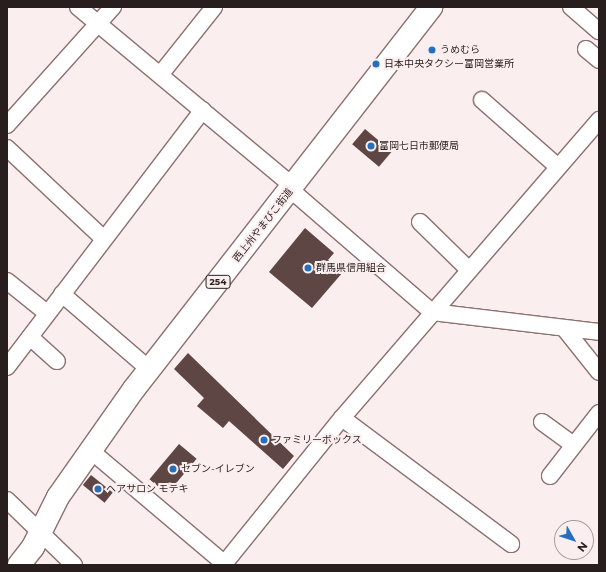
<!DOCTYPE html>
<meta charset="utf-8">
<style>
body{margin:0}
#map{position:relative;width:606px;height:572px;overflow:hidden;background:#fbeeee;font-family:Montserrat,"Noto Sans JP",sans-serif}
div>[style]{position:absolute}
[style*='--x']{left:calc(var(--x)*1px);top:calc(var(--y)*1px);width:calc(var(--w)*1px);rotate:calc(var(--a)*1deg)}
.building>*{inset:0;background:#5e4645;transform-origin:0 0}
.roads{filter:drop-shadow(1px 0 #8c7170) drop-shadow(-1px 0 #8c7170) drop-shadow(0 1px #8c7170) drop-shadow(0 -1px #8c7170)}
.minor>*{height:16px;margin:-8px;padding:0 8px;transform-origin:8px;border-radius:8px;background:#fff}
.highway>*{height:22px;margin:-11px;padding:0 11px;transform-origin:11px;border-radius:11px;background:#fff}
.dots>*{width:11px;height:11px;translate:-50% -50%;box-sizing:border-box;border:2px solid #fbeeee;border-radius:50%}
span{translate:-50% -50%;white-space:nowrap;text-align:center;line-height:1.15;-webkit-text-stroke:4px #fbeeee;paint-order:stroke}
.shield-label span{padding:1px 3px;background:#fbeeee;border:1px solid;border-radius:3px;-webkit-text-stroke-width:0}
.shield-label{font-size:9px;color:#291e1e;font-weight:700}
.poi-label{font-size:10px;color:#291e1e}
.left{translate:0 -50%;text-align:left}
.street-label{font-size:10px;color:#291e1e}
.frame{position:absolute;inset:0;border:8px solid #291e1e;pointer-events:none}
.north{position:absolute;left:554px;top:520px;width:40px;height:40px;box-sizing:border-box;background:#fbeeee;border:1px solid #a79b9b;border-radius:50%;rotate:129deg;font-size:11px;font-weight:700;line-height:16px;text-align:center;color:#291e1e}
.north::after{content:'';display:block;margin:auto;width:14px;height:18px;background:#2470bf;clip-path:polygon(50% 0,100% 100%,50% 72%,0 100%)}
</style>
<div id="map">
<div class="building">
<div style="left:365px;top:129px;width:35px;height:20px;rotate:40deg"></div>
<div style="clip-path:polygon(305px 228px,334px 253px,328px 260px,343px 272px,312px 308px,269px 272px)"></div>
<div style="clip-path:polygon(188px 353px,294px 456px,283px 469px,229px 421px,223px 428px,197px 406px,204px 398px,174px 369px)"></div>
<div style="left:179px;top:444px;width:23px;height:46px;rotate:40deg"></div>
<div style="left:91px;top:475px;width:28px;height:13px;rotate:39deg"></div>
</div>
<div class="roads">
<div class="minor">
<div style="--x:78;--y:7;--w:280;--a:39.8"></div>
<div style="--x:571;--y:7;--w:37;--a:41"></div>
<div style="--x:586;--y:49;--w:17;--a:40"></div>
<div style="--x:160;--y:75;--w:87;--a:-51.5"></div>
<div style="--x:482;--y:100;--w:101;--a:41.4"></div>
<div style="--x:7;--y:125;--w:159;--a:-48.1"></div>
<div style="--x:7;--y:148;--w:132;--a:43.2"></div>
<div style="--x:291;--y:190;--w:186;--a:40.9"></div>
<div style="--x:432;--y:312;--w:168;--a:6.8"></div>
<div style="--x:420;--y:222;--w:69;--a:44.4"></div>
<div style="--x:7;--y:281;--w:51;--a:38.7"></div>
<div style="--x:62;--y:294;--w:115;--a:40.8"></div>
<div style="--x:564;--y:328;--w:56;--a:51.5"></div>
<div style="--x:30;--y:337;--w:36;--a:42"></div>
<div style="--x:7;--y:367;--w:323;--a:-52.7"></div>
<div style="--x:342;--y:418;--w:211;--a:36.7"></div>
<div style="--x:542;--y:422;--w:39;--a:36"></div>
<div style="--x:90;--y:450;--w:178;--a:40.2"></div>
<div style="--x:550;--y:476;--w:80;--a:-52.1"></div>
<div style="--x:7;--y:500;--w:93;--a:44.1"></div>
<div style="--x:224;--y:564;--w:188;--a:-51.1"></div>
<div style="--x:342;--y:418;--w:394;--a:-49.2"></div>
</div>
<div class="highway">
<div style="--x:19;--y:565;--w:23;--a:-52"></div>
<div style="--x:33;--y:547;--w:56;--a:-63.4"></div>
<div style="--x:58;--y:497;--w:132;--a:-54.9"></div>
<div style="--x:134;--y:389;--w:484;--a:-52.1"></div>
</div>
</div>
<div class="dots">
<div style="left:432px;top:50px;background:#2470bf"></div>
<div style="left:376px;top:64px;background:#2470bf"></div>
<div style="left:371px;top:146px;background:#2470bf"></div>
<div style="left:308px;top:268px;background:#2470bf"></div>
<div style="left:264px;top:440px;background:#2470bf"></div>
<div style="left:173px;top:469px;background:#2470bf"></div>
<div style="left:98px;top:489px;background:#2470bf"></div>
</div>
<div class="shield-label">
<span style="left:218px;top:282px">254</span>
</div>
<div class="poi-label">
<span class="left" style="left:440px;top:50px">うめむら</span>
<span class="left" style="left:384px;top:64px">日本中央タクシー富岡営業所</span>
<span class="left" style="left:379px;top:146px">富岡七日市郵便局</span>
<span class="left" style="left:316px;top:268px">群馬県信用組合</span>
<span class="left" style="left:272px;top:440px">ファミリーボックス</span>
<span class="left" style="left:181px;top:469px">セブン-イレブン</span>
<span class="left" style="left:106px;top:489px">ヘアサロン モテキ</span>
</div>
<div class="street-label">
<span style="left:263px;top:225px;rotate:-52deg">西上州やまびこ街道</span>
</div>
<div class="frame"></div>
<div class="north">N</div>
</div>
